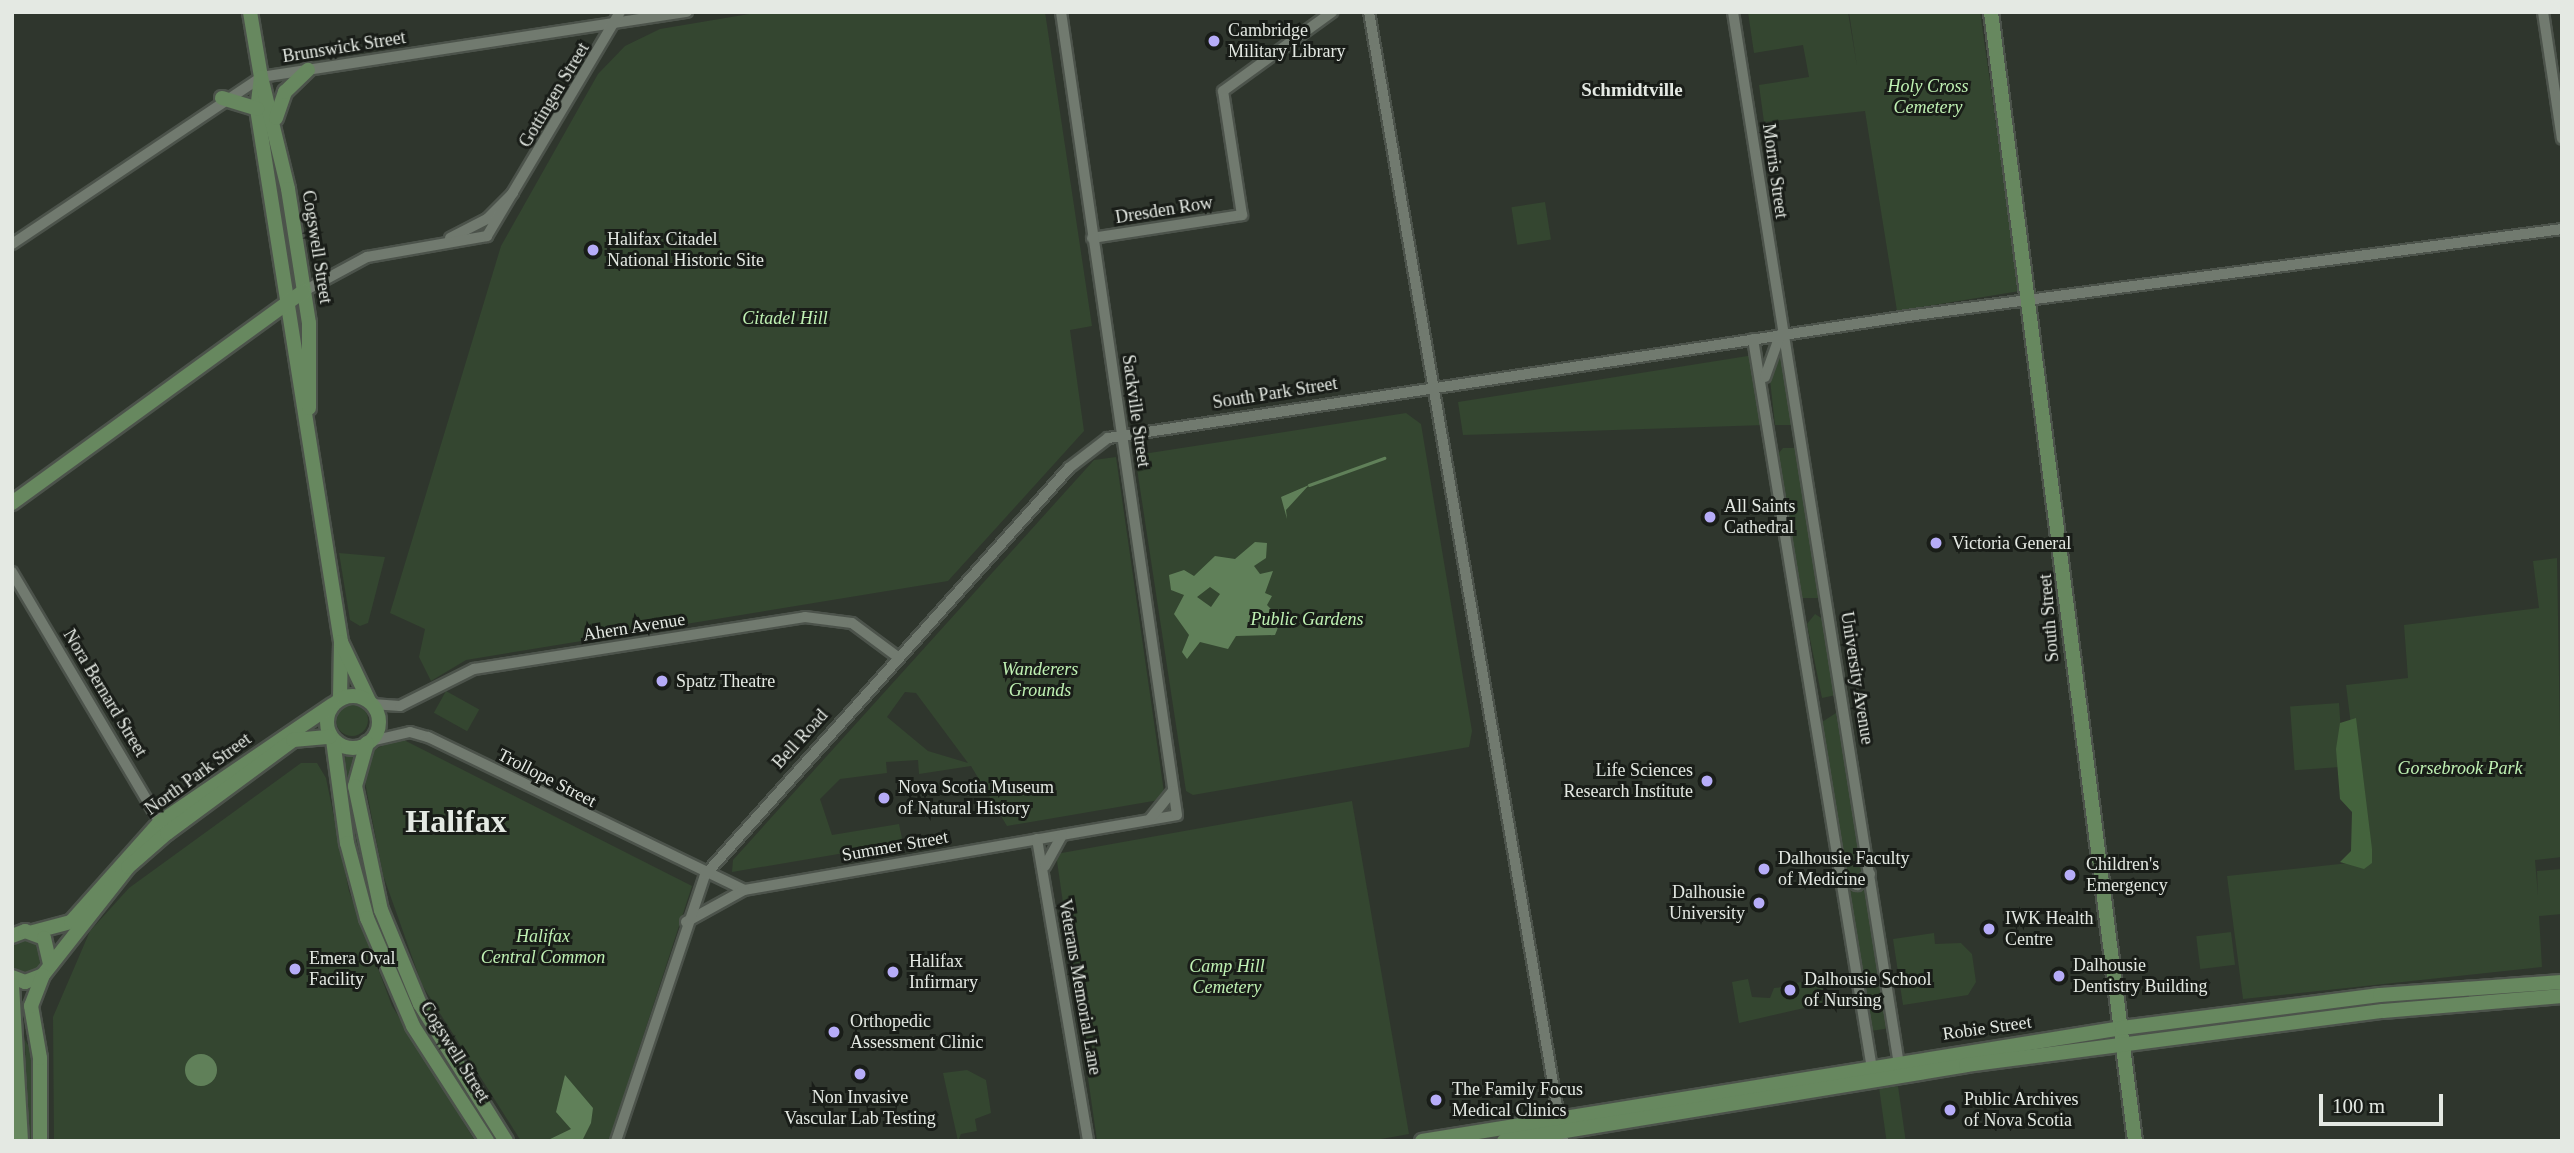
<!DOCTYPE html>
<style>
body{margin:0}
#map{position:relative;width:2574px;height:1153px;overflow:hidden;background:#2f362d;font-family:Georgia,serif}
div>[style]{position:absolute}
[style*='--x']{left:calc(var(--x)*1px);top:calc(var(--y)*1px);width:calc(var(--w)*1px);rotate:calc(var(--a)*1deg)}
.green>*{inset:0;background:#344630;transform-origin:0 0}
.round{border-radius:50%}
.forest>*{inset:0;background:#44633d}
.water>*{inset:0;background:#608059}
.stream>*{height:2.5px;margin:-1.25px;padding:0 1.25px;transform-origin:1.25px;border-radius:1.25px;background:#608059}
.roads{filter:drop-shadow(2px 0 #4c534b) drop-shadow(-2px 0 #4c534b) drop-shadow(0 2px #4c534b) drop-shadow(0 -2px #4c534b)}
.minor>*{height:10px;margin:-5px;padding:0 5px;transform-origin:5px;border-radius:5px;background:#717a6f}
.major>*{height:14px;margin:-7px;padding:0 7px;transform-origin:7px;border-radius:7px;background:#67885f}
.major>.ring{margin:-7px;padding:0;box-sizing:content-box;background:none;border:14px solid #67885f;border-radius:50%}
.dots>*{width:19px;height:19px;translate:-50% -50%;box-sizing:border-box;border:4px solid #191d18;border-radius:50%}
span{translate:-50% -50%;white-space:nowrap;text-align:center;line-height:1.15;-webkit-text-stroke:6px #191d18;paint-order:stroke}
.poi-label{font-size:18px;color:#e4e9e3}
.left{translate:0 -50%;text-align:left}
.right{translate:-100% -50%;text-align:right}
.street-label{font-size:18px;color:#e4e9e3}
.park-label{font-size:18px;color:#bff1b3;font-style:italic}
.neighbourhood-label{font-size:19px;color:#e4e9e3;font-weight:700}
.town-label{font-size:32px;color:#e4e9e3;font-weight:700}
.frame{position:absolute;inset:0;border:14px solid #e4e9e3;pointer-events:none}
.scale{position:absolute;left:2319px;top:1094px;width:124px;height:32px;box-sizing:border-box;border:4px solid #e4e9e3;border-top:0;padding-left:9px;font-size:21px;line-height:24px;white-space:nowrap;color:#e4e9e3;-webkit-text-stroke:5px #191d18;paint-order:stroke}
</style>
<div id="map">
<div class="green">
<div style="clip-path:polygon(761px 12px,1045px 12px,1092px 326px,1070px 330px,1084px 431px,948px 581px,466px 660px,431px 681px,419px 657px,425px 629px,390px 613px,501px 246px,598px 74px,625px 46px,660px 29px)"></div>
<div style="clip-path:polygon(1748px 12px,1848px 12px,1857px 66px,1849px 12px,1980px 12px,2020px 291px,1897px 311px,1865px 111px,1764px 122px,1759px 85px,1809px 77px,1803px 45px,1754px 53px)"></div>
<div style="left:1545px;top:202px;width:38px;height:34px;rotate:81deg"></div>
<div style="clip-path:polygon(1781px 353px,1783px 360px,1793px 425px,1775px 425px,1770px 380px)"></div>
<div style="clip-path:polygon(1754px 355px,1765px 425px,1463px 435px,1458px 402px)"></div>
<div style="clip-path:polygon(1406px 413px,1421px 424px,1472px 731px,1469px 747px,1193px 795px,1186px 791px,1136px 462px,1143px 454px)"></div>
<div style="clip-path:polygon(1783px 448px,1797px 448px,1819px 598px,1802px 598px,1778px 454px)"></div>
<div style="clip-path:polygon(evenodd,1116px 457px,1165px 799px,1007px 826px,971px 766px,919px 774px,918px 760px,886px 762px,887px 773px,840px 779px,820px 799px,832px 835px,899px 824px,903px 843px,732px 872px,733px 860px,1094px 460px,1116px 457px,905px 692px,916px 693px,968px 763px,928px 751px,887px 717px,905px 692px)"></div>
<div style="clip-path:polygon(339px 553px,385px 557px,368px 623px,360px 626px,350px 620px)"></div>
<div style="clip-path:polygon(2557px 558px,2562px 857px,2535px 860px,2538px 896px,2537px 871px,2562px 869px,2562px 914px,2539px 916px,2542px 967px,2243px 999px,2227px 876px,2368px 861px,2346px 685px,2408px 678px,2404px 625px,2539px 608px,2533px 561px)"></div>
<div style="clip-path:polygon(1815px 614px,1826px 621px,1836px 695px,1822px 698px,1807px 624px)"></div>
<div style="left:446px;top:691px;width:38px;height:25px;rotate:29deg"></div>
<div style="left:2339px;top:703px;width:64px;height:49px;rotate:86deg"></div>
<div class="round" style="left:336px;top:704px;width:32px;height:32px"></div>
<div style="clip-path:polygon(1836px 713px,1865px 875px,1861px 881px,1846px 878px,1822px 722px)"></div>
<div style="clip-path:polygon(400px 738px,692px 886px,609px 1141px,521px 1141px,422px 985px,383px 875px,363px 772px,371px 751px)"></div>
<div style="clip-path:polygon(346px 751px,355px 754px,348px 786px,361px 862px,431px 1042px,408px 1007px,355px 866px,342px 783px)"></div>
<div style="clip-path:polygon(301px 763px,317px 763px,326px 778px,349px 891px,392px 1006px,475px 1141px,54px 1141px,53px 1017px,90px 931px,129px 888px)"></div>
<div style="clip-path:polygon(1352px 801px,1409px 1134px,1370px 1141px,1097px 1141px,1056px 854px)"></div>
<div style="left:1866px;top:885px;width:145px;height:18px;rotate:81deg"></div>
<div style="left:2231px;top:932px;width:33px;height:35px;rotate:83deg"></div>
<div style="clip-path:polygon(1934px 933px,1935px 944px,1961px 943px,1972px 954px,1976px 982px,1968px 995px,1903px 1005px,1893px 939px)"></div>
<div class="round" style="left:9px;top:940px;width:34px;height:34px"></div>
<div style="clip-path:polygon(1748px 979px,1752px 997px,1770px 998px,1774px 988px,1784px 987px,1786px 997px,1797px 995px,1795px 983px,1809px 981px,1820px 984px,1830px 1002px,1739px 1023px,1732px 982px)"></div>
<div style="clip-path:polygon(25px 1040px,35px 1057px,35px 1141px,28px 1141px)"></div>
<div style="clip-path:polygon(967px 1070px,986px 1080px,991px 1113px,975px 1119px,977px 1131px,961px 1134px,958px 1141px,943px 1073px)"></div>
<div style="left:1898px;top:1086px;width:56px;height:19px;rotate:82deg"></div>
</div>
<div class="forest">
<div style="clip-path:polygon(2356px 718px,2372px 849px,2372px 863px,2364px 869px,2340px 862px,2351px 851px,2352px 812px,2340px 799px,2336px 749px,2340px 723px)"></div>
</div>
<div class="water">
<div style="clip-path:polygon(1309px 485px,1286px 510px,1287px 519px,1281px 497px)"></div>
<div style="clip-path:polygon(evenodd,1255px 542px,1267px 543px,1266px 558px,1254px 566px,1260px 574px,1273px 571px,1265px 593px,1272px 596px,1267px 605px,1281px 620px,1275px 635px,1236px 636px,1228px 649px,1200px 642px,1187px 659px,1182px 652px,1189px 635px,1174px 614px,1184px 595px,1171px 590px,1169px 575px,1184px 570px,1194px 576px,1215px 556px,1235px 559px,1255px 542px,1210px 587px,1220px 594px,1211px 607px,1197px 597px,1210px 587px)"></div>
<div class="round" style="left:185px;top:1054px;width:32px;height:32px"></div>
<div style="clip-path:polygon(565px 1075px,593px 1108px,591px 1123px,582px 1141px,546px 1141px,571px 1129px,556px 1112px)"></div>
</div>
<div class="stream">
<div style="--x:1309;--y:485;--w:80;--a:-19.8"></div>
</div>
<div class="roads">
<div class="minor">
<div style="--x:1369;--y:12;--w:1146;--a:80.25"></div>
<div style="--x:1733;--y:12;--w:1072;--a:81.04"></div>
<div style="--x:2543;--y:12;--w:128;--a:81.5"></div>
<div style="--x:450;--y:238;--w:42;--a:-27.2"></div>
<div style="--x:487;--y:219;--w:37;--a:-45"></div>
<div style="--x:1092;--y:238;--w:152;--a:-8.7"></div>
<div style="--x:1242;--y:215;--w:125;--a:-98.7"></div>
<div style="--x:1223;--y:91;--w:135;--a:-35.9"></div>
<div style="--x:12;--y:244;--w:300;--a:-33.8"></div>
<div style="--x:261;--y:77;--w:431;--a:-8.7"></div>
<div style="--x:304;--y:291;--w:72;--a:-28.4"></div>
<div style="--x:367;--y:257;--w:122;--a:-9.9"></div>
<div style="--x:487;--y:236;--w:261;--a:-59.3"></div>
<div style="--x:1753;--y:339;--w:746;--a:80.74"></div>
<div style="--x:1765;--y:377;--w:45;--a:-70.3"></div>
<div style="--x:12;--y:572;--w:296;--a:59.4"></div>
<div style="--x:372;--y:704;--w:28;--a:4"></div>
<div style="--x:400;--y:706;--w:83;--a:-26.6"></div>
<div style="--x:474;--y:669;--w:335;--a:-8.9"></div>
<div style="--x:805;--y:617;--w:47;--a:7.3"></div>
<div style="--x:852;--y:623;--w:57;--a:36.5"></div>
<div style="--x:371;--y:741;--w:40;--a:-13"></div>
<div style="--x:410;--y:732;--w:19;--a:16"></div>
<div style="--x:428;--y:737;--w:351;--a:25.8"></div>
<div style="--x:744;--y:890;--w:439;--a:-9.8"></div>
<div style="--x:1177;--y:815;--w:811;--a:-98.22"></div>
<div style="--x:1150;--y:819;--w:36;--a:-51"></div>
<div style="--x:1037;--y:839;--w:306;--a:80.4"></div>
<div style="--x:1045;--y:866;--w:35;--a:-61"></div>
<div style="--x:1842;--y:878;--w:17;--a:25"></div>
<div style="--x:1857;--y:885;--w:17;--a:-40"></div>
<div style="--x:686;--y:922;--w:66;--a:-28.9"></div>
<div style="--x:616;--y:1141;--w:280;--a:-71.5"></div>
<div style="--x:705;--y:875;--w:546;--a:-48.19"></div>
<div style="--x:1069;--y:468;--w:49;--a:-37.6"></div>
<div style="--x:1108;--y:438;--w:816;--a:-8.67"></div>
<div style="--x:1915;--y:315;--w:653;--a:-7.57"></div>
</div>
<div class="major">
<div style="--x:250;--y:12;--w:66;--a:80.4"></div>
<div style="--x:261;--y:77;--w:32;--a:97"></div>
<div style="--x:257;--y:109;--w:540;--a:81.04"></div>
<div style="--x:341;--y:642;--w:56;--a:91"></div>
<div style="--x:1991;--y:12;--w:1138;--a:82.73"></div>
<div style="--x:261;--y:77;--w:115;--a:76.4"></div>
<div style="--x:288;--y:189;--w:136;--a:81.1"></div>
<div style="--x:309;--y:323;--w:85;--a:90"></div>
<div style="--x:222;--y:98;--w:37;--a:17"></div>
<div style="--x:276;--y:118;--w:28;--a:-71"></div>
<div style="--x:285;--y:92;--w:32;--a:-44"></div>
<div style="--x:12;--y:503;--w:361;--a:-36"></div>
<div style="--x:341;--y:642;--w:65;--a:64.6"></div>
<div class="ring" style="left:327px;top:696px;width:38px;height:38px"></div>
<div style="--x:333;--y:740;--w:104;--a:82.3"></div>
<div style="--x:347;--y:843;--w:78;--a:75.1"></div>
<div style="--x:367;--y:918;--w:117;--a:66.9"></div>
<div style="--x:413;--y:1026;--w:137;--a:57.2"></div>
<div style="--x:367;--y:743;--w:45;--a:105.6"></div>
<div style="--x:355;--y:786;--w:127;--a:78.2"></div>
<div style="--x:381;--y:910;--w:102;--a:67.5"></div>
<div style="--x:420;--y:1004;--w:162;--a:57.9"></div>
<div style="--x:33;--y:932;--w:39;--a:-15"></div>
<div style="--x:71;--y:922;--w:134;--a:-48.3"></div>
<div style="--x:160;--y:822;--w:208;--a:-34.2"></div>
<div style="--x:12;--y:936;--w:14;--a:-21"></div>
<div style="--x:25;--y:931;--w:20;--a:20"></div>
<div style="--x:44;--y:938;--w:28;--a:77"></div>
<div style="--x:12;--y:977;--w:14;--a:21"></div>
<div style="--x:25;--y:982;--w:19;--a:-21"></div>
<div style="--x:43;--y:975;--w:137;--a:-51.8"></div>
<div style="--x:128;--y:867;--w:52;--a:-41.1"></div>
<div style="--x:167;--y:833;--w:157;--a:-36.4"></div>
<div style="--x:293;--y:740;--w:37;--a:-5"></div>
<div style="--x:12;--y:985;--w:156;--a:86.7"></div>
<div style="--x:40;--y:1141;--w:83;--a:-90"></div>
<div style="--x:40;--y:1058;--w:53;--a:-99.8"></div>
<div style="--x:31;--y:1006;--w:33;--a:-69"></div>
<div style="--x:1422;--y:1141;--w:709;--a:-9.17"></div>
<div style="--x:2122;--y:1028;--w:260;--a:-7.3"></div>
<div style="--x:2380;--y:995;--w:182;--a:-4.1"></div>
<div style="--x:1504;--y:1141;--w:468;--a:-9.3"></div>
<div style="--x:1966;--y:1065;--w:420;--a:-7.4"></div>
<div style="--x:2383;--y:1011;--w:180;--a:-4.8"></div>
</div>
</div>
<div class="dots">
<div style="left:1214px;top:41px;background:#b6acf8"></div>
<div style="left:593px;top:250px;background:#b6acf8"></div>
<div style="left:1710px;top:517px;background:#b6acf8"></div>
<div style="left:1936px;top:543px;background:#b6acf8"></div>
<div style="left:662px;top:681px;background:#b6acf8"></div>
<div style="left:1707px;top:781px;background:#b6acf8"></div>
<div style="left:884px;top:798px;background:#b6acf8"></div>
<div style="left:1764px;top:869px;background:#b6acf8"></div>
<div style="left:2070px;top:875px;background:#b6acf8"></div>
<div style="left:1759px;top:903px;background:#b6acf8"></div>
<div style="left:1989px;top:929px;background:#b6acf8"></div>
<div style="left:295px;top:969px;background:#b6acf8"></div>
<div style="left:893px;top:972px;background:#b6acf8"></div>
<div style="left:2059px;top:976px;background:#b6acf8"></div>
<div style="left:1790px;top:990px;background:#b6acf8"></div>
<div style="left:834px;top:1032px;background:#b6acf8"></div>
<div style="left:860px;top:1074px;background:#b6acf8"></div>
<div style="left:1436px;top:1100px;background:#b6acf8"></div>
<div style="left:1950px;top:1110px;background:#b6acf8"></div>
</div>
<div class="poi-label">
<span class="left" style="left:1228px;top:41px">Cambridge<br>Military Library</span>
<span class="left" style="left:607px;top:250px">Halifax Citadel<br>National Historic Site</span>
<span class="left" style="left:1724px;top:517px">All Saints<br>Cathedral</span>
<span class="left" style="left:1952px;top:543px">Victoria General</span>
<span class="left" style="left:676px;top:681px">Spatz Theatre</span>
<span class="right" style="left:1693px;top:781px">Life Sciences<br>Research Institute</span>
<span class="left" style="left:898px;top:798px">Nova Scotia Museum<br>of Natural History</span>
<span class="left" style="left:1778px;top:869px">Dalhousie Faculty<br>of Medicine</span>
<span class="left" style="left:2086px;top:875px">Children's<br>Emergency</span>
<span class="right" style="left:1745px;top:903px">Dalhousie<br>University</span>
<span class="left" style="left:2005px;top:929px">IWK Health<br>Centre</span>
<span class="left" style="left:309px;top:969px">Emera Oval<br>Facility</span>
<span class="left" style="left:909px;top:972px">Halifax<br>Infirmary</span>
<span class="left" style="left:2073px;top:976px">Dalhousie<br>Dentistry Building</span>
<span class="left" style="left:1804px;top:990px">Dalhousie School<br>of Nursing</span>
<span class="left" style="left:850px;top:1032px">Orthopedic<br>Assessment Clinic</span>
<span class="left" style="left:1452px;top:1100px">The Family Focus<br>Medical Clinics</span>
<span style="left:860px;top:1108px">Non Invasive<br>Vascular Lab Testing</span>
<span class="left" style="left:1964px;top:1110px">Public Archives<br>of Nova Scotia</span>
</div>
<div class="street-label">
<span style="left:344px;top:47px;rotate:-9deg">Brunswick Street</span>
<span style="left:554px;top:95px;rotate:-59deg">Gottingen Street</span>
<span style="left:1775px;top:171px;rotate:82deg">Morris Street</span>
<span style="left:1164px;top:210px;rotate:-9deg">Dresden Row</span>
<span style="left:317px;top:247px;rotate:81deg">Cogswell Street</span>
<span style="left:1275px;top:393px;rotate:-9deg">South Park Street</span>
<span style="left:1136px;top:411px;rotate:82deg">Sackville Street</span>
<span style="left:2049px;top:618px;rotate:-95deg">South Street</span>
<span style="left:634px;top:627px;rotate:-9deg">Ahern Avenue</span>
<span style="left:1857px;top:678px;rotate:81deg">University Avenue</span>
<span style="left:105px;top:693px;rotate:59deg">Nora Bernard Street</span>
<span style="left:800px;top:739px;rotate:-48deg">Bell Road</span>
<span style="left:198px;top:774px;rotate:-36deg">North Park Street</span>
<span style="left:547px;top:778px;rotate:27deg">Trollope Street</span>
<span style="left:895px;top:846px;rotate:-10deg">Summer Street</span>
<span style="left:1080px;top:987px;rotate:80deg">Veterans Memorial Lane</span>
<span style="left:1987px;top:1028px;rotate:-8deg">Robie Street</span>
<span style="left:455px;top:1052px;rotate:58deg">Cogswell Street</span>
</div>
<div class="park-label">
<span style="left:1928px;top:97px">Holy Cross<br>Cemetery</span>
<span style="left:785px;top:318px">Citadel Hill</span>
<span style="left:1307px;top:619px">Public Gardens</span>
<span style="left:1040px;top:680px">Wanderers<br>Grounds</span>
<span style="left:2460px;top:768px">Gorsebrook Park</span>
<span style="left:543px;top:947px">Halifax<br>Central Common</span>
<span style="left:1227px;top:977px">Camp Hill<br>Cemetery</span>
</div>
<div class="neighbourhood-label">
<span style="left:1632px;top:90px">Schmidtville</span>
</div>
<div class="town-label">
<span style="left:456px;top:821px">Halifax</span>
</div>
<div class="frame"></div>
<div class="scale">100 m</div>
</div>
